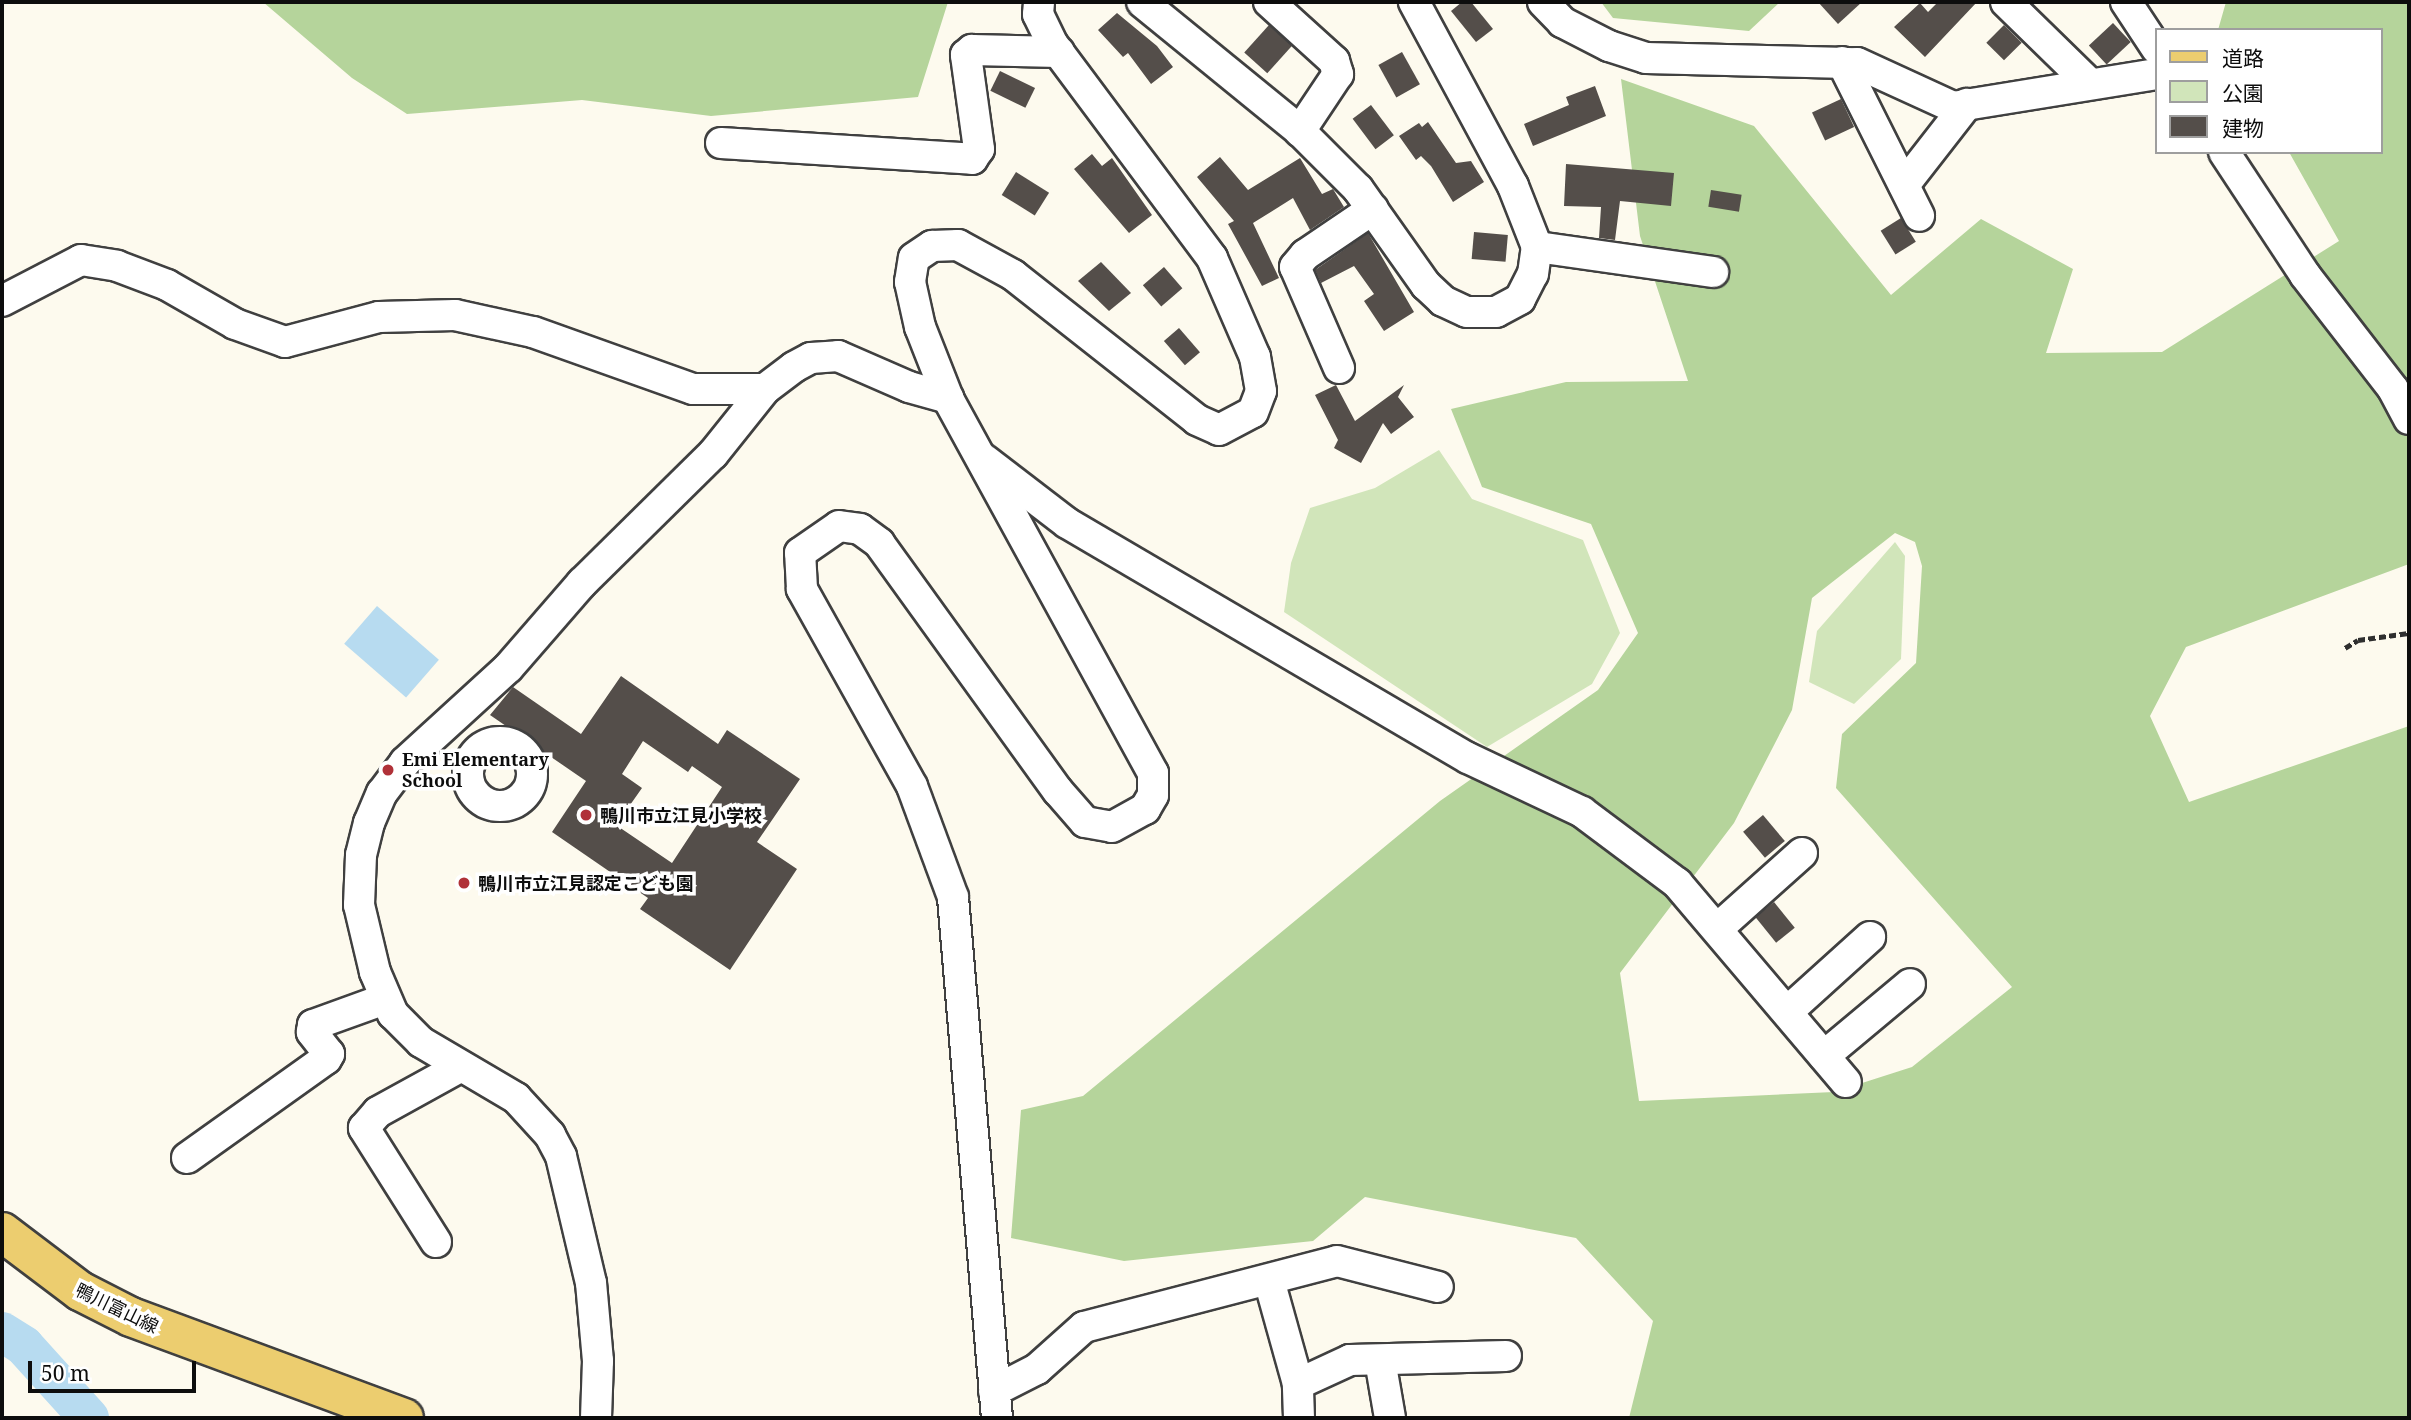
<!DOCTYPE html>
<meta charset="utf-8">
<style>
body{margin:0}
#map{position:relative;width:2411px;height:1420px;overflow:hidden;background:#fdfaee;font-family:"Noto Serif","Noto Sans JP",serif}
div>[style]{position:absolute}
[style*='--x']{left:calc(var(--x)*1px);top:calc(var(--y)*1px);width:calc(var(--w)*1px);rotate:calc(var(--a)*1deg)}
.green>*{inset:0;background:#d1e5ba}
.forest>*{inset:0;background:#b5d49b}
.water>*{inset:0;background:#b7dbf0;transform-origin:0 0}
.river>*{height:40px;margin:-20px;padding:0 20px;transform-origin:20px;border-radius:20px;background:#b7dbf0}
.building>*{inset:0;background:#544e4a;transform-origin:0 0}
.path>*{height:4.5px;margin-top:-2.25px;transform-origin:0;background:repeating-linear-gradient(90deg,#2f2f2f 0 7px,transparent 0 10.5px)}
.roads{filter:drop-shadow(2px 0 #404040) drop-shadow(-2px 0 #404040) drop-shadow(0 2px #404040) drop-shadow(0 -2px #404040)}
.minor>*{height:30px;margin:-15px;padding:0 15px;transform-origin:15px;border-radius:15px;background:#fff}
.minor>.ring{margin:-15px;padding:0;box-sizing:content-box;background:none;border:30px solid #fff;border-radius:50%}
.major>*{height:38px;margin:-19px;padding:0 19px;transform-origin:19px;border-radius:19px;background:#eccd6f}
.dots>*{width:19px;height:19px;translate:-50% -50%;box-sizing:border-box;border:4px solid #fff;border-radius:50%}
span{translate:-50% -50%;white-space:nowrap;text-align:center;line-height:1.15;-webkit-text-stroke:7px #fff;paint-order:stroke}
.poi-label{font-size:18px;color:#0d0d0d;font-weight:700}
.left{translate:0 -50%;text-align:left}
.street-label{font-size:18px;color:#0d0d0d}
.frame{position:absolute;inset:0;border:4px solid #0d0d0d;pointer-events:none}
.legend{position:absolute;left:2155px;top:28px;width:228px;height:126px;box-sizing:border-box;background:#fff;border:2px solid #9e9e9e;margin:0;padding:9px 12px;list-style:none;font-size:21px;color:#0d0d0d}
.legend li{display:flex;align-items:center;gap:14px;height:35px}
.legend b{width:35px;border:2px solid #9e9e9e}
.scale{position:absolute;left:28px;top:1361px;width:168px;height:32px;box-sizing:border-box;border:4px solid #0d0d0d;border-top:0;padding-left:9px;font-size:21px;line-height:24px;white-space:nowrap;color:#0d0d0d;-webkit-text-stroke:5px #fff;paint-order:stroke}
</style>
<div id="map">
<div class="green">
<div style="clip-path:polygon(1439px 450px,1472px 499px,1583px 540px,1620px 633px,1592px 684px,1487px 747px,1284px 612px,1291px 563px,1310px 508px,1375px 488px)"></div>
<div style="clip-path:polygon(1895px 542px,1905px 556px,1901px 659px,1854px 704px,1809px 682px,1817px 631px)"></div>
</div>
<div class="forest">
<div style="clip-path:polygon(263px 2px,948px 2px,918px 97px,711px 116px,582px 100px,407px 114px,352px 78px)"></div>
<div style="clip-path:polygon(1601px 2px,1780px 2px,1749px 31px,1613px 18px)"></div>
<div style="clip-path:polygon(evenodd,2226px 2px,2409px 2px,2409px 564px,2186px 647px,2150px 716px,2189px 802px,2409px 726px,2409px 1418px,1629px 1418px,1653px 1321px,1576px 1238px,1365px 1197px,1313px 1241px,1124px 1261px,1011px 1238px,1021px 1110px,1083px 1096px,1440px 801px,1598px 690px,1638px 633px,1591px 524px,1482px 487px,1451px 409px,1566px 382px,1688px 381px,1640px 236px,1621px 79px,1754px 126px,1891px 295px,1981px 219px,2073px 269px,2046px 353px,2162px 352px,2339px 241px,2289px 152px,2381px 152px,2381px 30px,2218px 30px,2226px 2px,1895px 533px,1915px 542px,1922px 566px,1916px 663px,1842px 734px,1836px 788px,2012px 987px,1912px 1067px,1834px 1092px,1639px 1101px,1620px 973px,1734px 823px,1792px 710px,1812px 598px,1895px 533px)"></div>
</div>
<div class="water">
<div style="left:377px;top:606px;width:82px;height:50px;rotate:41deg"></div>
</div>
<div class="river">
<div style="--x:2;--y:1332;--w:26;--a:32"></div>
<div style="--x:24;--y:1346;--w:97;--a:47.9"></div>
</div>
<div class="building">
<div style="clip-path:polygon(1462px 2px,1471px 2px,1493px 29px,1476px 42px,1451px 11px)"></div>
<div style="clip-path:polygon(1818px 2px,1862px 2px,1838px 24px)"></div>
<div style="clip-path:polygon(1938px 2px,1977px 2px,1925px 57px,1894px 27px,1920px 3px,1928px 12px)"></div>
<div style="clip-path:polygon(1117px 13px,1157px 46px,1173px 67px,1151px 84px,1128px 53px,1123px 57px,1098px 30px)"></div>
<div style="left:2113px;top:23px;width:26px;height:33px;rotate:47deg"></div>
<div style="left:1269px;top:25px;width:31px;height:37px;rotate:42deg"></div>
<div style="left:2004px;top:25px;width:25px;height:25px;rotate:45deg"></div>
<div style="left:1402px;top:52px;width:37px;height:27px;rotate:61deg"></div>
<div style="left:1000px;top:71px;width:39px;height:22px;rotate:26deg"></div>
<div style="clip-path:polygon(1595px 86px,1606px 116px,1533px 146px,1524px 124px,1569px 105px,1566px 97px)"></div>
<div style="left:1841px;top:99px;width:31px;height:32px;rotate:65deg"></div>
<div style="left:1371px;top:105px;width:38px;height:23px;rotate:53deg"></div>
<div style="clip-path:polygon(1428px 122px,1456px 163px,1471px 161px,1484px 182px,1453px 202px,1431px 166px,1421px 156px,1416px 160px,1399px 136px,1419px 123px,1422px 127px)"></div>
<div style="clip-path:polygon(1092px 154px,1102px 166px,1112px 158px,1152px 215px,1129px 233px,1074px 169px)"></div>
<div style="clip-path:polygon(1220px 157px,1248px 190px,1300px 158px,1322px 194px,1333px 189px,1344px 207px,1310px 230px,1293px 198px,1253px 223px,1279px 278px,1262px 286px,1228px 224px,1234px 221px,1197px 177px)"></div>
<div style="clip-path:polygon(1566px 164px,1674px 173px,1671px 206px,1620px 201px,1615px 240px,1599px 238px,1601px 207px,1564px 206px)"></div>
<div style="left:1016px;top:172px;width:39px;height:27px;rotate:32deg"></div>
<div style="left:1711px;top:190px;width:31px;height:17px;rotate:9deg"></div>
<div style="left:1901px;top:218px;width:28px;height:24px;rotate:58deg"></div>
<div style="left:1474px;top:232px;width:34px;height:27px;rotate:5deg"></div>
<div style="clip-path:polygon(1368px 233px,1414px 312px,1384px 331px,1364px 301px,1374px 294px,1354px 266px,1321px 283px,1315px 270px)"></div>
<div style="clip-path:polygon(1101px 262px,1131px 293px,1109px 311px,1078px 281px)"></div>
<div style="left:1164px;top:267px;width:28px;height:28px;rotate:49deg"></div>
<div style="left:1179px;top:328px;width:32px;height:20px;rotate:49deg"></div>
<div style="clip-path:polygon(1336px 385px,1355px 421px,1404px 385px,1398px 397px,1414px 417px,1391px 434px,1383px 423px,1361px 463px,1334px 448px,1338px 440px,1315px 395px)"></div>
<div style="clip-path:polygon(evenodd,621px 676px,718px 744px,727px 730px,800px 779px,757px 842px,797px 869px,730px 970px,640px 909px,648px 898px,552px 832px,586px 781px,490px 715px,513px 687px,581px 734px,621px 676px,643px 741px,688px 772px,692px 766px,722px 787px,672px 863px,616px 825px,642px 788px,622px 774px,643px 741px)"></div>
<div style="left:1763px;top:815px;width:34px;height:26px;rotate:50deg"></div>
<div style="left:1774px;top:902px;width:33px;height:24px;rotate:51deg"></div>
</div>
<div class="path">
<div style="--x:2345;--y:648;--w:15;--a:-32"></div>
<div style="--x:2358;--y:640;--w:51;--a:-7.8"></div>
</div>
<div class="roads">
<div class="minor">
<div style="--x:1142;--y:2;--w:204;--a:39.2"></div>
<div style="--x:1300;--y:131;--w:82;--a:45"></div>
<div style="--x:1358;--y:189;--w:118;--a:54.7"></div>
<div style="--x:1426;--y:285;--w:23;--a:43"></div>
<div style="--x:1443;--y:301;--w:26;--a:25"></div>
<div style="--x:1467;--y:312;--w:29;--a:0"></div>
<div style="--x:1496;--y:312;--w:27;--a:-28"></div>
<div style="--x:1520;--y:299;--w:28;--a:-63"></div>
<div style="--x:1533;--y:274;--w:27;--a:-82"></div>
<div style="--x:1537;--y:247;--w:66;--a:-111.5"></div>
<div style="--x:1513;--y:186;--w:209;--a:-118.3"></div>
<div style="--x:1269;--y:2;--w:88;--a:42.2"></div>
<div style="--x:1334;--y:61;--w:14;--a:73"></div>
<div style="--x:1338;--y:74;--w:69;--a:123.7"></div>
<div style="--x:1543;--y:2;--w:28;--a:46"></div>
<div style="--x:1562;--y:22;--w:53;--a:27.1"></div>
<div style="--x:1609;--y:46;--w:39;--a:18"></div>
<div style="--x:1646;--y:58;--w:211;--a:1.4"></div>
<div style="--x:1857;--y:63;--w:106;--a:24.6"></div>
<div style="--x:1953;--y:107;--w:207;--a:-9.2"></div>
<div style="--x:2006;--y:2;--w:117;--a:44.3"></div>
<div style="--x:2126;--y:2;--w:56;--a:56.6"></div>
<div style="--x:1842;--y:62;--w:172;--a:63.4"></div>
<div style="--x:721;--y:143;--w:252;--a:3.6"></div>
<div style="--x:972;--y:159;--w:12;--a:-55"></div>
<div style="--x:979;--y:149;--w:95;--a:-97.9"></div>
<div style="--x:966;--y:55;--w:8;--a:-40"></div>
<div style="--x:972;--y:50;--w:87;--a:1.3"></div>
<div style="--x:2224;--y:152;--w:147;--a:56.6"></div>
<div style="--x:2305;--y:275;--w:144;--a:52.3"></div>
<div style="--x:2393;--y:389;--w:34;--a:62"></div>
<div style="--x:1904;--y:185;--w:103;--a:-52.1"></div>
<div style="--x:1537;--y:247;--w:178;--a:8.1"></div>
<div style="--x:2;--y:301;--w:89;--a:-27.4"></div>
<div style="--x:81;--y:260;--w:36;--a:9"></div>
<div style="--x:117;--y:266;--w:53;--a:20.8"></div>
<div style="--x:167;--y:285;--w:78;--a:29.8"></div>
<div style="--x:235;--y:324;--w:53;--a:19.8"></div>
<div style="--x:285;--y:342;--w:97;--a:-14.9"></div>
<div style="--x:379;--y:317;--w:76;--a:-1.5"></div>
<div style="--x:455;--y:315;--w:80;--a:12.3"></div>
<div style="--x:533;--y:332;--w:170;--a:19.6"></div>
<div style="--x:693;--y:389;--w:72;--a:0"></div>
<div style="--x:1339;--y:368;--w:110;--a:-113.5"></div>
<div style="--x:1295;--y:267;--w:16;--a:-50"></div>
<div style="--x:1305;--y:255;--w:82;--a:-34.1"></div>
<div style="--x:985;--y:460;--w:103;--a:37.5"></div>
<div style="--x:1067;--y:523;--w:465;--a:30.4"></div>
<div style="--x:1468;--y:758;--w:126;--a:25.3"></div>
<div style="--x:1582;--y:812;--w:119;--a:36.8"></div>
<div style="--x:1677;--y:883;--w:261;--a:49.7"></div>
<div class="ring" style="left:468px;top:742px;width:34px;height:34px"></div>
<div style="--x:1717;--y:929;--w:114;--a:-41.8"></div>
<div style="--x:1787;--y:1012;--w:112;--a:-42.1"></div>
<div style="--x:1824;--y:1056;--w:112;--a:-39.9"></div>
<div style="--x:187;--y:1158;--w:171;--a:-35.5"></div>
<div style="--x:326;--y:1059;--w:6;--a:-59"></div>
<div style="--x:329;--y:1054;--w:28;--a:-128"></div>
<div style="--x:312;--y:1032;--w:7;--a:-82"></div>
<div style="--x:313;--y:1025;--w:77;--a:-19.9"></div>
<div style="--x:436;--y:1242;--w:135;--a:-122.3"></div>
<div style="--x:364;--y:1128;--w:21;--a:-49"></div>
<div style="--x:378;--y:1112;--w:94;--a:-28.8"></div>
<div style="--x:1269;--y:1280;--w:108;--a:74.4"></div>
<div style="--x:1380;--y:1360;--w:59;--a:80.2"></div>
<div style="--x:994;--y:1391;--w:48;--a:-27.1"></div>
<div style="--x:1037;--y:1369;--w:63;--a:-41.8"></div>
<div style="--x:1084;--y:1327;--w:261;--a:-14.6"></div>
<div style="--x:1337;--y:1261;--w:104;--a:14.4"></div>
<div style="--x:596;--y:1418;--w:57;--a:-88"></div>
<div style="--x:598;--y:1361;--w:78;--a:-95.1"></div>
<div style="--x:591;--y:1283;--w:130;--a:-103.3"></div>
<div style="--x:561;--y:1156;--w:24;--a:-118"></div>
<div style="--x:550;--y:1135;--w:50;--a:-132.6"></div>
<div style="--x:516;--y:1098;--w:110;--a:-149.5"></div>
<div style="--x:421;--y:1042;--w:40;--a:-135"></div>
<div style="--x:393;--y:1014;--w:46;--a:-113.2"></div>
<div style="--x:375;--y:972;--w:69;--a:-103.4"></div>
<div style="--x:359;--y:905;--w:50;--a:-87.7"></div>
<div style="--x:361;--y:855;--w:33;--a:-76"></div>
<div style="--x:369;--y:823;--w:33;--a:-67"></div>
<div style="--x:382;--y:793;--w:39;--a:-53"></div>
<div style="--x:405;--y:762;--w:139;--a:-42.4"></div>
<div style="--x:508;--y:668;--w:113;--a:-49"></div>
<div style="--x:582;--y:583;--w:184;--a:-44.6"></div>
<div style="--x:713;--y:454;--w:83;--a:-51.3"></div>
<div style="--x:765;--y:389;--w:36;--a:-37"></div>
<div style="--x:794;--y:367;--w:19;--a:-28"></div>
<div style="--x:811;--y:358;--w:27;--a:-4"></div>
<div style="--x:838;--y:356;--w:77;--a:23.6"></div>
<div style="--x:909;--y:387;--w:41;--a:15.8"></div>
<div style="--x:997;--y:1418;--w:523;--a:-94.83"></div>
<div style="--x:953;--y:897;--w:118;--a:-110.3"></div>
<div style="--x:912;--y:786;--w:226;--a:-119.2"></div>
<div style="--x:802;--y:589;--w:36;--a:-93"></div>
<div style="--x:800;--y:553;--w:47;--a:-34.7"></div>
<div style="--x:839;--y:526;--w:21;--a:8"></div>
<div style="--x:860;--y:529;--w:24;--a:36"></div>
<div style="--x:879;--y:543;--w:306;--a:54.2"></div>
<div style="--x:1058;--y:791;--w:41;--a:48.9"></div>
<div style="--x:1085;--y:822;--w:27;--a:10"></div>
<div style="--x:1112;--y:827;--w:38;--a:-29"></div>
<div style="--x:1145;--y:809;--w:16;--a:-60"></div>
<div style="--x:1153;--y:795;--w:22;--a:-90"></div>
<div style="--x:1153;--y:773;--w:427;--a:-118.7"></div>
<div style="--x:948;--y:398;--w:76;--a:-111.5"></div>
<div style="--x:920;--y:327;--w:46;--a:-102.5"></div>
<div style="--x:910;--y:282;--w:24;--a:-81"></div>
<div style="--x:914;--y:258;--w:22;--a:-34"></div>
<div style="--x:932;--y:246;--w:26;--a:-2"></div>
<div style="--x:958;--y:245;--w:63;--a:28.6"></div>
<div style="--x:1013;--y:275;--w:234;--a:38.2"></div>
<div style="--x:1197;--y:420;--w:24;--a:24"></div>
<div style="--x:1219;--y:430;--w:38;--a:-28"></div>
<div style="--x:1253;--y:412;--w:22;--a:-69"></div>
<div style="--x:1261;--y:391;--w:35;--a:-100"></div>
<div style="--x:1255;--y:357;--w:108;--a:-113.5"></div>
<div style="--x:1212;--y:258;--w:266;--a:-126.7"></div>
<div style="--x:1053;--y:45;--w:34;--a:-116"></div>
<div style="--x:1038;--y:14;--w:12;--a:-85"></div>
<div style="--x:1299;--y:1418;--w:34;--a:-92"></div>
<div style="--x:1298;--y:1384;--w:57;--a:-24.8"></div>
<div style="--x:1350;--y:1360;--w:156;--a:-1.5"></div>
</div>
<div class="major">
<div style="--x:2;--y:1232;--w:98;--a:37.1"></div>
<div style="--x:80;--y:1291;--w:57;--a:27"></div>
<div style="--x:131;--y:1317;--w:291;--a:20.3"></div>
</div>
</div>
<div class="dots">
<div style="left:388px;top:770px;background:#b03138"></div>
<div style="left:586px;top:815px;background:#b03138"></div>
<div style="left:464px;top:883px;background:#b03138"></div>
</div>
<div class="poi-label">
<span class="left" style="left:402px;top:770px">Emi Elementary<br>School</span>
<span class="left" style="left:600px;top:815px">鴨川市立江見小学校</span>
<span class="left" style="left:478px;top:883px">鴨川市立江見認定こども園</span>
</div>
<div class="street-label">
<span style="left:117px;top:1308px;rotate:26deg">鴨川富山線</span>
</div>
<div class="frame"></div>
<ul class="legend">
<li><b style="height:9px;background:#eccd6f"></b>道路</li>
<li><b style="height:19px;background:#d1e5ba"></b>公園</li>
<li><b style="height:19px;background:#544e4a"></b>建物</li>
</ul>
<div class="scale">50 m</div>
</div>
